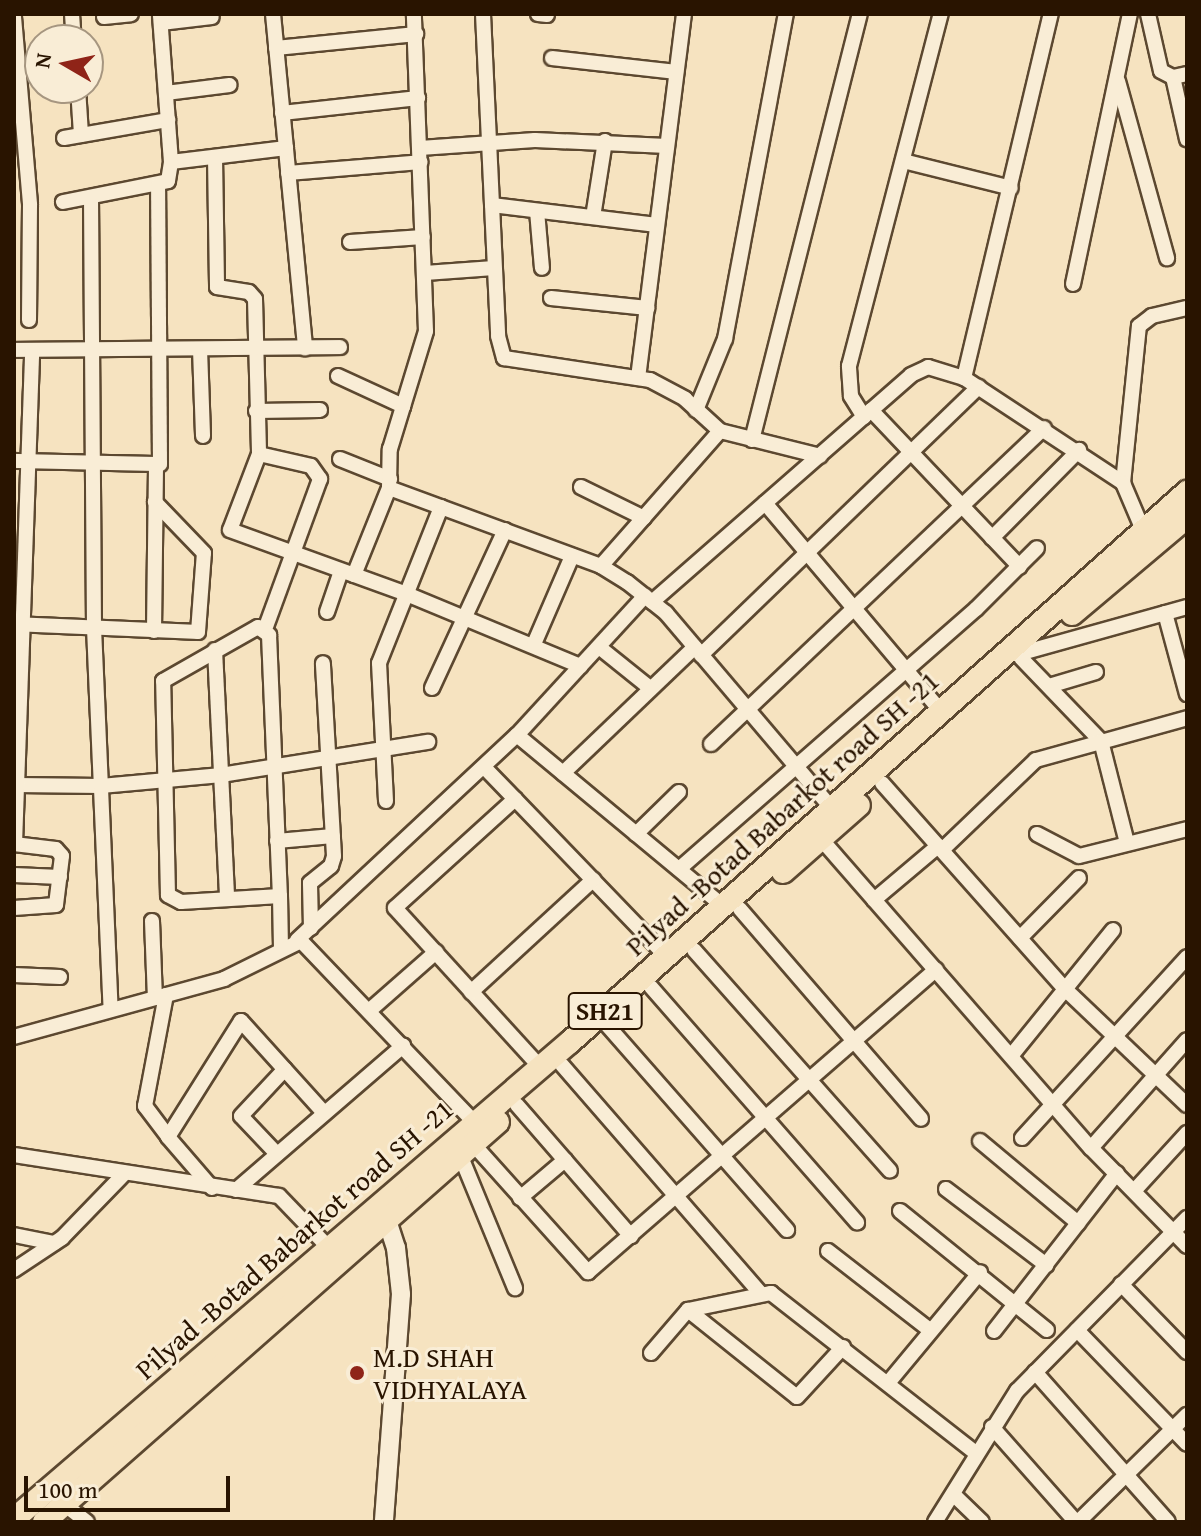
<!DOCTYPE html>
<style>
body{margin:0}
#map{position:relative;width:1201px;height:1536px;overflow:hidden;background:#f6e3c0;font-family:"Gentium Book Plus",serif}
div>[style]{position:absolute}
[style*='--x']{left:calc(var(--x)*1px);top:calc(var(--y)*1px);width:calc(var(--w)*1px);rotate:calc(var(--a)*1deg)}
.roads{filter:drop-shadow(2px 0 #5c4830) drop-shadow(-2px 0 #5c4830) drop-shadow(0 2px #5c4830) drop-shadow(0 -2px #5c4830)}
.minor>*{height:14px;margin:-7px;padding:0 7px;transform-origin:7px;border-radius:7px;background:#f9edd6}
.tertiary>*{height:18px;margin:-9px;padding:0 9px;transform-origin:9px;border-radius:9px;background:#f9edd6}
.primary>*{height:22px;margin:-11px;padding:0 11px;transform-origin:11px;border-radius:11px;background:#f6e3c0}
.dots>*{width:22px;height:22px;translate:-50% -50%;box-sizing:border-box;border:4px solid #f9edd6;border-radius:50%}
span{translate:-50% -50%;white-space:nowrap;text-align:center;line-height:1.15;-webkit-text-stroke:6px #f9edd6;paint-order:stroke}
.shield-label span{padding:2px 6px;background:#f9edd6;border:2px solid;border-radius:6px;-webkit-text-stroke-width:0}
.shield-label{font-size:26px;color:#291400;font-weight:700}
.street-label{font-size:28px;color:#291400}
.poi-label{font-size:28px;color:#291400}
.left{translate:0 -50%;text-align:left}
.frame{position:absolute;inset:0;border:16px solid #291400;pointer-events:none}
.north{position:absolute;left:24px;top:24px;width:80px;height:80px;box-sizing:border-box;background:#f9edd6;border:2px solid #a69680;border-radius:50%;rotate:279deg;font-size:22px;font-weight:700;line-height:32px;text-align:center;color:#291400}
.north::after{content:'';display:block;margin:auto;width:28px;height:36px;background:#8f2418;clip-path:polygon(50% 0,100% 100%,50% 72%,0 100%)}
.scale{position:absolute;left:24px;top:1476px;width:206px;height:36px;box-sizing:border-box;border:4px solid #291400;border-top:0;padding-left:10px;font-size:24px;line-height:28px;white-space:nowrap;color:#291400;-webkit-text-stroke:6px #f9edd6;paint-order:stroke}
</style>
<div id="map">
<div class="roads">
<div class="minor">
<div style="--x:72;--y:14;--w:26;--a:86"></div>
<div style="--x:273;--y:14;--w:336;--a:84.5"></div>
<div style="--x:483;--y:14;--w:322;--a:87.3"></div>
<div style="--x:498;--y:336;--w:23;--a:75"></div>
<div style="--x:504;--y:358;--w:148;--a:8.6"></div>
<div style="--x:650;--y:380;--w:40;--a:28"></div>
<div style="--x:685;--y:399;--w:47;--a:42.4"></div>
<div style="--x:720;--y:431;--w:103;--a:14"></div>
<div style="--x:538;--y:14;--w:9;--a:6"></div>
<div style="--x:1148;--y:14;--w:58;--a:77.2"></div>
<div style="--x:1161;--y:71;--w:13;--a:27"></div>
<div style="--x:1173;--y:77;--w:14;--a:-12"></div>
<div style="--x:14;--y:17;--w:189;--a:85.1"></div>
<div style="--x:30;--y:205;--w:115;--a:90.5"></div>
<div style="--x:104;--y:17;--w:27;--a:-6"></div>
<div style="--x:161;--y:23;--w:51;--a:-6.7"></div>
<div style="--x:276;--y:48;--w:141;--a:-5.7"></div>
<div style="--x:552;--y:58;--w:125;--a:6.4"></div>
<div style="--x:1173;--y:77;--w:64;--a:77.3"></div>
<div style="--x:1118;--y:81;--w:184;--a:74.5"></div>
<div style="--x:78;--y:88;--w:47;--a:86.3"></div>
<div style="--x:166;--y:93;--w:64;--a:-7.2"></div>
<div style="--x:282;--y:113;--w:137;--a:-6.3"></div>
<div style="--x:64;--y:138;--w:106;--a:-9.8"></div>
<div style="--x:420;--y:148;--w:115;--a:-4"></div>
<div style="--x:535;--y:140;--w:132;--a:2.6"></div>
<div style="--x:215;--y:157;--w:130;--a:89.1"></div>
<div style="--x:217;--y:287;--w:32;--a:9"></div>
<div style="--x:249;--y:292;--w:9;--a:49"></div>
<div style="--x:255;--y:299;--w:155;--a:88.5"></div>
<div style="--x:259;--y:454;--w:81;--a:110.9"></div>
<div style="--x:230;--y:530;--w:185;--a:19.9"></div>
<div style="--x:404;--y:593;--w:191;--a:22.5"></div>
<div style="--x:903;--y:161;--w:111;--a:14"></div>
<div style="--x:171;--y:162;--w:116;--a:-6.9"></div>
<div style="--x:288;--y:173;--w:133;--a:-4.7"></div>
<div style="--x:91;--y:197;--w:431;--a:89.6"></div>
<div style="--x:94;--y:628;--w:382;--a:87.5"></div>
<div style="--x:63;--y:202;--w:107;--a:-11.3"></div>
<div style="--x:168;--y:181;--w:19;--a:-81"></div>
<div style="--x:171;--y:162;--w:148;--a:-94.3"></div>
<div style="--x:492;--y:205;--w:166;--a:6.9"></div>
<div style="--x:537;--y:211;--w:57;--a:85"></div>
<div style="--x:593;--y:217;--w:77;--a:-81"></div>
<div style="--x:350;--y:242;--w:73;--a:-3.9"></div>
<div style="--x:425;--y:273;--w:69;--a:-4.1"></div>
<div style="--x:1073;--y:284;--w:276;--a:-78.1"></div>
<div style="--x:551;--y:298;--w:97;--a:5.9"></div>
<div style="--x:200;--y:349;--w:87;--a:88"></div>
<div style="--x:14;--y:350;--w:326;--a:-0.5"></div>
<div style="--x:338;--y:376;--w:72;--a:24.8"></div>
<div style="--x:638;--y:378;--w:367;--a:-82.8"></div>
<div style="--x:964;--y:378;--w:374;--a:-76.6"></div>
<div style="--x:696;--y:410;--w:77;--a:-67.8"></div>
<div style="--x:725;--y:339;--w:331;--a:-79.4"></div>
<div style="--x:871;--y:410;--w:216;--a:46.5"></div>
<div style="--x:256;--y:411;--w:64;--a:-0.9"></div>
<div style="--x:864;--y:417;--w:25;--a:-122"></div>
<div style="--x:851;--y:396;--w:30;--a:-94"></div>
<div style="--x:849;--y:366;--w:364;--a:-75.4"></div>
<div style="--x:752;--y:440;--w:439;--a:-75.8"></div>
<div style="--x:259;--y:454;--w:53;--a:13"></div>
<div style="--x:311;--y:466;--w:16;--a:55"></div>
<div style="--x:320;--y:479;--w:160;--a:110.1"></div>
<div style="--x:340;--y:459;--w:54;--a:21.8"></div>
<div style="--x:14;--y:461;--w:146;--a:1.2"></div>
<div style="--x:160;--y:464;--w:279;--a:-90.4"></div>
<div style="--x:1123;--y:483;--w:158;--a:-84.2"></div>
<div style="--x:1139;--y:326;--w:16;--a:-38"></div>
<div style="--x:1152;--y:316;--w:36;--a:-13"></div>
<div style="--x:581;--y:487;--w:70;--a:26.2"></div>
<div style="--x:389;--y:488;--w:226;--a:20.2"></div>
<div style="--x:601;--y:566;--w:31;--a:32"></div>
<div style="--x:627;--y:582;--w:50;--a:38.5"></div>
<div style="--x:666;--y:613;--w:257;--a:49.7"></div>
<div style="--x:765;--y:503;--w:272;--a:49.8"></div>
<div style="--x:992;--y:538;--w:124;--a:-45.3"></div>
<div style="--x:601;--y:566;--w:180;--a:-48.6"></div>
<div style="--x:354;--y:575;--w:94;--a:-68.1"></div>
<div style="--x:389;--y:488;--w:39;--a:-89"></div>
<div style="--x:390;--y:449;--w:123;--a:-73"></div>
<div style="--x:426;--y:331;--w:317;--a:-92.2"></div>
<div style="--x:652;--y:602;--w:344;--a:-41.2"></div>
<div style="--x:911;--y:375;--w:19;--a:-25"></div>
<div style="--x:928;--y:367;--w:38;--a:17"></div>
<div style="--x:964;--y:378;--w:191;--a:33.4"></div>
<div style="--x:1123;--y:483;--w:51;--a:66.9"></div>
<div style="--x:327;--y:612;--w:43;--a:-71.1"></div>
<div style="--x:1165;--y:613;--w:84;--a:74.8"></div>
<div style="--x:14;--y:624;--w:184;--a:2.5"></div>
<div style="--x:198;--y:632;--w:79;--a:-85.7"></div>
<div style="--x:204;--y:553;--w:71;--a:-133.9"></div>
<div style="--x:154;--y:631;--w:164;--a:-89.3"></div>
<div style="--x:534;--y:644;--w:96;--a:-66.6"></div>
<div style="--x:599;--y:647;--w:65;--a:38.8"></div>
<div style="--x:215;--y:650;--w:249;--a:87.2"></div>
<div style="--x:1029;--y:651;--w:164;--a:-15.6"></div>
<div style="--x:701;--y:655;--w:386;--a:-44"></div>
<div style="--x:1021;--y:658;--w:115;--a:46.1"></div>
<div style="--x:1101;--y:741;--w:105;--a:75.7"></div>
<div style="--x:1049;--y:686;--w:49;--a:-16.6"></div>
<div style="--x:432;--y:688;--w:174;--a:-65.2"></div>
<div style="--x:517;--y:735;--w:268;--a:39.7"></div>
<div style="--x:711;--y:744;--w:459;--a:-43.5"></div>
<div style="--x:484;--y:767;--w:45;--a:45.9"></div>
<div style="--x:515;--y:799;--w:162;--a:137.8"></div>
<div style="--x:395;--y:908;--w:215;--a:47.6"></div>
<div style="--x:563;--y:773;--w:182;--a:-43.7"></div>
<div style="--x:882;--y:783;--w:276;--a:48.4"></div>
<div style="--x:1065;--y:989;--w:168;--a:43.6"></div>
<div style="--x:17;--y:785;--w:84;--a:0.7"></div>
<div style="--x:101;--y:786;--w:121;--a:-5.2"></div>
<div style="--x:221;--y:775;--w:210;--a:-9.1"></div>
<div style="--x:515;--y:799;--w:218;--a:46.1"></div>
<div style="--x:386;--y:801;--w:138;--a:-92.9"></div>
<div style="--x:379;--y:663;--w:168;--a:-68.3"></div>
<div style="--x:636;--y:834;--w:60;--a:-44.3"></div>
<div style="--x:1037;--y:834;--w:47;--a:27.6"></div>
<div style="--x:1079;--y:856;--w:111;--a:-14"></div>
<div style="--x:821;--y:839;--w:410;--a:48.9"></div>
<div style="--x:1091;--y:1148;--w:137;--a:45.6"></div>
<div style="--x:277;--y:841;--w:56;--a:-5.1"></div>
<div style="--x:14;--y:844;--w:42;--a:6.8"></div>
<div style="--x:56;--y:849;--w:9;--a:49"></div>
<div style="--x:62;--y:856;--w:49;--a:97"></div>
<div style="--x:56;--y:905;--w:42;--a:175.9"></div>
<div style="--x:15;--y:844;--w:494;--a:-88"></div>
<div style="--x:942;--y:850;--w:130;--a:-43.8"></div>
<div style="--x:1036;--y:760;--w:157;--a:-15.5"></div>
<div style="--x:679;--y:869;--w:395;--a:-41.2"></div>
<div style="--x:976;--y:609;--w:86;--a:-45"></div>
<div style="--x:14;--y:875;--w:46;--a:2.5"></div>
<div style="--x:280;--y:896;--w:99;--a:176.5"></div>
<div style="--x:181;--y:902;--w:15;--a:-152"></div>
<div style="--x:168;--y:895;--w:214;--a:-91.3"></div>
<div style="--x:163;--y:681;--w:109;--a:-29.6"></div>
<div style="--x:258;--y:627;--w:14;--a:36"></div>
<div style="--x:269;--y:635;--w:261;--a:87.6"></div>
<div style="--x:280;--y:896;--w:53;--a:88.9"></div>
<div style="--x:874;--y:900;--w:84;--a:-40.2"></div>
<div style="--x:740;--y:909;--w:277;--a:49.2"></div>
<div style="--x:152;--y:921;--w:77;--a:87.8"></div>
<div style="--x:311;--y:928;--w:45;--a:-91.3"></div>
<div style="--x:310;--y:883;--w:27;--a:-39"></div>
<div style="--x:331;--y:866;--w:10;--a:-73"></div>
<div style="--x:334;--y:856;--w:193;--a:-93.3"></div>
<div style="--x:1020;--y:938;--w:84;--a:-45.5"></div>
<div style="--x:297;--y:940;--w:301;--a:-43"></div>
<div style="--x:517;--y:735;--w:189;--a:-47.4"></div>
<div style="--x:694;--y:950;--w:295;--a:48.4"></div>
<div style="--x:14;--y:975;--w:46;--a:2.5"></div>
<div style="--x:651;--y:987;--w:313;--a:48.8"></div>
<div style="--x:471;--y:992;--w:166;--a:-42.6"></div>
<div style="--x:166;--y:995;--w:113;--a:100.7"></div>
<div style="--x:145;--y:1106;--w:39;--a:53"></div>
<div style="--x:370;--y:1010;--w:88;--a:-41.3"></div>
<div style="--x:607;--y:1025;--w:273;--a:48.7"></div>
<div style="--x:14;--y:1037;--w:218;--a:-15.4"></div>
<div style="--x:224;--y:979;--w:86;--a:-26.3"></div>
<div style="--x:301;--y:941;--w:252;--a:46.3"></div>
<div style="--x:1011;--y:1056;--w:162;--a:-51"></div>
<div style="--x:562;--y:1065;--w:303;--a:49"></div>
<div style="--x:517;--y:1105;--w:174;--a:49"></div>
<div style="--x:1022;--y:1138;--w:245;--a:-47.6"></div>
<div style="--x:980;--y:1141;--w:128;--a:39.9"></div>
<div style="--x:474;--y:1145;--w:171;--a:48.1"></div>
<div style="--x:588;--y:1272;--w:461;--a:-41"></div>
<div style="--x:1091;--y:1148;--w:144;--a:-48.4"></div>
<div style="--x:277;--y:1154;--w:52;--a:-133.5"></div>
<div style="--x:241;--y:1116;--w:64;--a:-46.9"></div>
<div style="--x:14;--y:1155;--w:268;--a:8.8"></div>
<div style="--x:279;--y:1196;--w:72;--a:46.1"></div>
<div style="--x:461;--y:1157;--w:142;--a:67.6"></div>
<div style="--x:212;--y:1188;--w:67;--a:-130.8"></div>
<div style="--x:168;--y:1137;--w:137;--a:-57.8"></div>
<div style="--x:241;--y:1021;--w:124;--a:47.9"></div>
<div style="--x:946;--y:1189;--w:126;--a:37.2"></div>
<div style="--x:236;--y:1190;--w:221;--a:-40.8"></div>
<div style="--x:1134;--y:1191;--w:79;--a:-47.6"></div>
<div style="--x:520;--y:1198;--w:59;--a:-40.2"></div>
<div style="--x:900;--y:1211;--w:189;--a:39"></div>
<div style="--x:14;--y:1235;--w:41;--a:11.3"></div>
<div style="--x:828;--y:1251;--w:130;--a:37.8"></div>
<div style="--x:14;--y:1270;--w:58;--a:-33.7"></div>
<div style="--x:62;--y:1238;--w:91;--a:-45.9"></div>
<div style="--x:1121;--y:1284;--w:95;--a:45.9"></div>
<div style="--x:688;--y:1310;--w:139;--a:38.6"></div>
<div style="--x:797;--y:1397;--w:68;--a:-47.4"></div>
<div style="--x:1077;--y:1330;--w:158;--a:46"></div>
<div style="--x:994;--y:1331;--w:200;--a:-52.1"></div>
<div style="--x:651;--y:1353;--w:57;--a:-49.3"></div>
<div style="--x:688;--y:1310;--w:85;--a:-11.6"></div>
<div style="--x:771;--y:1293;--w:261;--a:38"></div>
<div style="--x:1035;--y:1372;--w:200;--a:48.4"></div>
<div style="--x:888;--y:1383;--w:144;--a:-50.3"></div>
<div style="--x:992;--y:1427;--w:127;--a:48.5"></div>
<div style="--x:953;--y:1494;--w:40;--a:44"></div>
<div style="--x:64;--y:1504;--w:29;--a:38"></div>
<div style="--x:935;--y:1522;--w:155;--a:-58"></div>
<div style="--x:1017;--y:1391;--w:243;--a:-45.5"></div>
<div style="--x:1078;--y:1522;--w:153;--a:-44.5"></div>
</div>
<div class="tertiary">
<div style="--x:383;--y:1208;--w:42;--a:72"></div>
<div style="--x:396;--y:1248;--w:46;--a:83.8"></div>
<div style="--x:401;--y:1294;--w:229;--a:94.3"></div>
</div>
<div class="primary">
<div style="--x:1072;--y:614;--w:150;--a:-40.1"></div>
<div style="--x:783;--y:872;--w:101;--a:-41.4"></div>
<div style="--x:14;--y:1519;--w:733;--a:-40.63"></div>
<div style="--x:570;--y:1042;--w:827;--a:-41.71"></div>
<div style="--x:44;--y:1522;--w:605;--a:-41.38"></div>
</div>
</div>
<div class="dots">
<div style="left:357px;top:1373px;background:#8f2418"></div>
</div>
<div class="shield-label">
<span style="left:605px;top:1011px">SH21</span>
</div>
<div class="street-label">
<span style="left:782px;top:813px;rotate:-42deg">Pilyad -Botad Babarkot road SH -21</span>
<span style="left:294px;top:1239px;rotate:-41deg">Pilyad -Botad Babarkot road SH -21</span>
</div>
<div class="poi-label">
<span class="left" style="left:373px;top:1373px">M.D SHAH<br>VIDHYALAYA</span>
</div>
<div class="frame"></div>
<div class="north">N</div>
<div class="scale">100 m</div>
</div>
